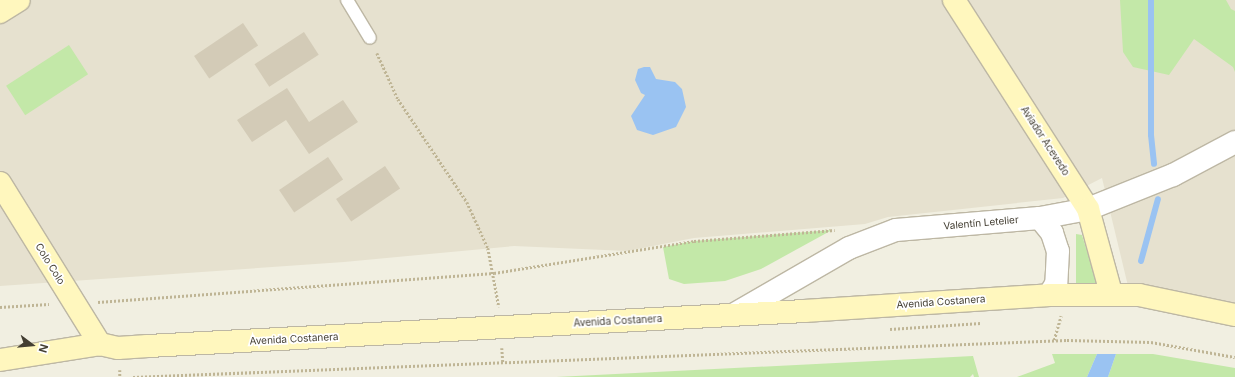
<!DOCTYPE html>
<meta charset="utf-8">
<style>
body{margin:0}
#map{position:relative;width:1235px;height:377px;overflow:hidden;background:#f1efe1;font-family:Inter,sans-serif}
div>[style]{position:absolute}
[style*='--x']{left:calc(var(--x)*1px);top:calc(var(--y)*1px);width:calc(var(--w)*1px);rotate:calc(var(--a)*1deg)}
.residential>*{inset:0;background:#e6e1cf}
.green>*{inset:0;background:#c3e8a8;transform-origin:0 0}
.water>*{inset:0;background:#9ac3f2}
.stream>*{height:6px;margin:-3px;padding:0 3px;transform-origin:3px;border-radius:3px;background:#9ac3f2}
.building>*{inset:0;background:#d3cbb7;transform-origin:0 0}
.path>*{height:2.5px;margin-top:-1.25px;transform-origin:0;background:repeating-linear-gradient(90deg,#bfb595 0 2px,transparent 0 4px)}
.roads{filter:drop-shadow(1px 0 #bdb7a4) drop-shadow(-1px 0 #bdb7a4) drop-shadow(0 1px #bdb7a4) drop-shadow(0 -1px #bdb7a4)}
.lane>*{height:12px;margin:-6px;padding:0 6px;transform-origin:6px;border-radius:6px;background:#fff}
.street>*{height:22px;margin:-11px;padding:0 11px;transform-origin:11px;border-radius:11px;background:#fff}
.secondary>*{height:22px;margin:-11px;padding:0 11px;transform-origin:11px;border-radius:11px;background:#fff7be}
span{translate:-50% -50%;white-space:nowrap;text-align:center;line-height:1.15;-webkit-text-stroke:3.5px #fff;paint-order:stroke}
.street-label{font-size:10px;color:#433e32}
.north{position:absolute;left:12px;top:325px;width:40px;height:40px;-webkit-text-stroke:3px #fff;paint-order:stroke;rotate:106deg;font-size:11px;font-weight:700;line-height:16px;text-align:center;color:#433e32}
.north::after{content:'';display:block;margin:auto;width:14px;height:18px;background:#433e32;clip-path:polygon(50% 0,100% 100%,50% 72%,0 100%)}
</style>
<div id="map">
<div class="residential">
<div style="clip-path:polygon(0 0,1235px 0,1235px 303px,1158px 288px,1128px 286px,1102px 178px,1063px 198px,888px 217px,865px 224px,694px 238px,627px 251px,514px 246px,344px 262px,0 286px)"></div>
</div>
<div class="green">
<div style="clip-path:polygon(1120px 0,1226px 0,1231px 9px,1235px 11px,1235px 72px,1233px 67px,1194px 39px,1169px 75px,1133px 67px,1123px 52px)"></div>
<div style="left:69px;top:45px;width:35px;height:75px;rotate:57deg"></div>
<div style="clip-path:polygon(832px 230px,761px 269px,725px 281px,684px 284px,669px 279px,663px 247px,694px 241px)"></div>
<div style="clip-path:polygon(1076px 234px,1082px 235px,1099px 289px,1076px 288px)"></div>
<div style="clip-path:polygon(1052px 354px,1097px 354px,1087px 377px,1017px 377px,1055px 363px)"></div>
<div style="clip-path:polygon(1116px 354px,1153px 354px,1235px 368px,1235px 377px,1108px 377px)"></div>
<div style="clip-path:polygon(973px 356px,979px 377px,974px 377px,973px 374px,970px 377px,556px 377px)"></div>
</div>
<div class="water">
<div style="clip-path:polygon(644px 67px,650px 67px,656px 79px,675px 82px,682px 89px,686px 107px,676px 127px,653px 135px,637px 130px,631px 116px,645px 95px,641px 93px,635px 80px,638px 69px)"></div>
<div style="clip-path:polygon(1097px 354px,1116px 354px,1108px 377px,1087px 377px)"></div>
</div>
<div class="stream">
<div style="--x:1151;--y:0;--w:135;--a:90"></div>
<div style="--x:1151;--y:135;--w:29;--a:84"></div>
<div style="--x:1141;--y:261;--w:64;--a:-74.7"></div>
</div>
<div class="building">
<div style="left:243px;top:23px;width:27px;height:59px;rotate:56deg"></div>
<div style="left:304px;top:32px;width:27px;height:59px;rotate:57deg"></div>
<div style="clip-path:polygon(287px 88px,309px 122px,343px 100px,358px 122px,309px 154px,286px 120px,252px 142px,237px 120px)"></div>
<div style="left:328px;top:157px;width:27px;height:59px;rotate:56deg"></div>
<div style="left:385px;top:166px;width:27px;height:59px;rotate:56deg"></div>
</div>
<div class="path">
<div style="--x:377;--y:53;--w:51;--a:65.5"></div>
<div style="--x:398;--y:99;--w:124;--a:56.2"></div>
<div style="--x:467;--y:202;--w:51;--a:65.5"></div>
<div style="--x:488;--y:248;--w:60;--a:79.4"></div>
<div style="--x:98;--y:302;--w:397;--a:-4.2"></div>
<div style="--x:494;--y:273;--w:203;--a:-9.1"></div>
<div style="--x:694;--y:241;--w:141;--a:-4.5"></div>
<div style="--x:0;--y:307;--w:49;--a:-3.5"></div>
<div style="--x:890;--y:329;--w:91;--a:-3.8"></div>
<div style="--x:1054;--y:340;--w:25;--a:-74"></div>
<div style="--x:502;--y:348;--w:15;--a:86"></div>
<div style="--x:120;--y:370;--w:7;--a:90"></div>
<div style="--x:133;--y:377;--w:935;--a:-2.27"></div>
<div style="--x:1067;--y:340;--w:84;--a:1.4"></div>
<div style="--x:1151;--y:342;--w:85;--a:10.1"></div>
</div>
<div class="roads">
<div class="lane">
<div style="--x:347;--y:0;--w:44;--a:58.8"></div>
</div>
<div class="street">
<div style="--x:1040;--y:218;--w:19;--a:51"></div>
<div style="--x:1052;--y:233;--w:19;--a:72"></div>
<div style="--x:1058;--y:251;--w:33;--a:93"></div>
<div style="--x:1056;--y:284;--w:13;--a:122"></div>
<div style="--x:733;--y:315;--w:134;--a:-30"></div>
<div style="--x:849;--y:248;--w:50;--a:-21"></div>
<div style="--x:896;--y:230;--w:144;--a:-4.8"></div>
<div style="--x:1040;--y:218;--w:49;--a:-10.6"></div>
<div style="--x:1088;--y:209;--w:92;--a:-21.8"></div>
<div style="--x:1173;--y:175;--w:70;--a:-28"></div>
</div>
<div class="secondary">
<div style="--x:954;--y:0;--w:248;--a:57.3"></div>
<div style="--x:1088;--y:209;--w:87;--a:74.7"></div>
<div style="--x:0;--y:12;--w:22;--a:-32"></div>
<div style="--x:0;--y:183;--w:190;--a:58.2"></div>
<div style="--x:0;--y:360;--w:101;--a:-9.1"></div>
<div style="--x:100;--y:344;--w:18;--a:13"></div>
<div style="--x:118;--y:348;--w:30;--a:-4"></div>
<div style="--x:148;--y:346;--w:657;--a:-3.05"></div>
<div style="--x:804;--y:311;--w:246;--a:-3.7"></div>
<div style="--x:1049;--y:295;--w:90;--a:0"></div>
<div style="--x:1139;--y:295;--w:98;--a:11.8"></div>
</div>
</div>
<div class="street-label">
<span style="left:1045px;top:141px;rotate:57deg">Aviador Acevedo</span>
<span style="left:981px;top:223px;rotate:-5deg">Valentín Letelier</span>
<span style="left:50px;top:264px;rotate:58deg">Colo Colo</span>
<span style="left:941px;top:302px;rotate:-4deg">Avenida Costanera</span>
<span style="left:618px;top:321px;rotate:-3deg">Avenida Costanera</span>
<span style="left:294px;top:339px;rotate:-3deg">Avenida Costanera</span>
</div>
<div class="north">N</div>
</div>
